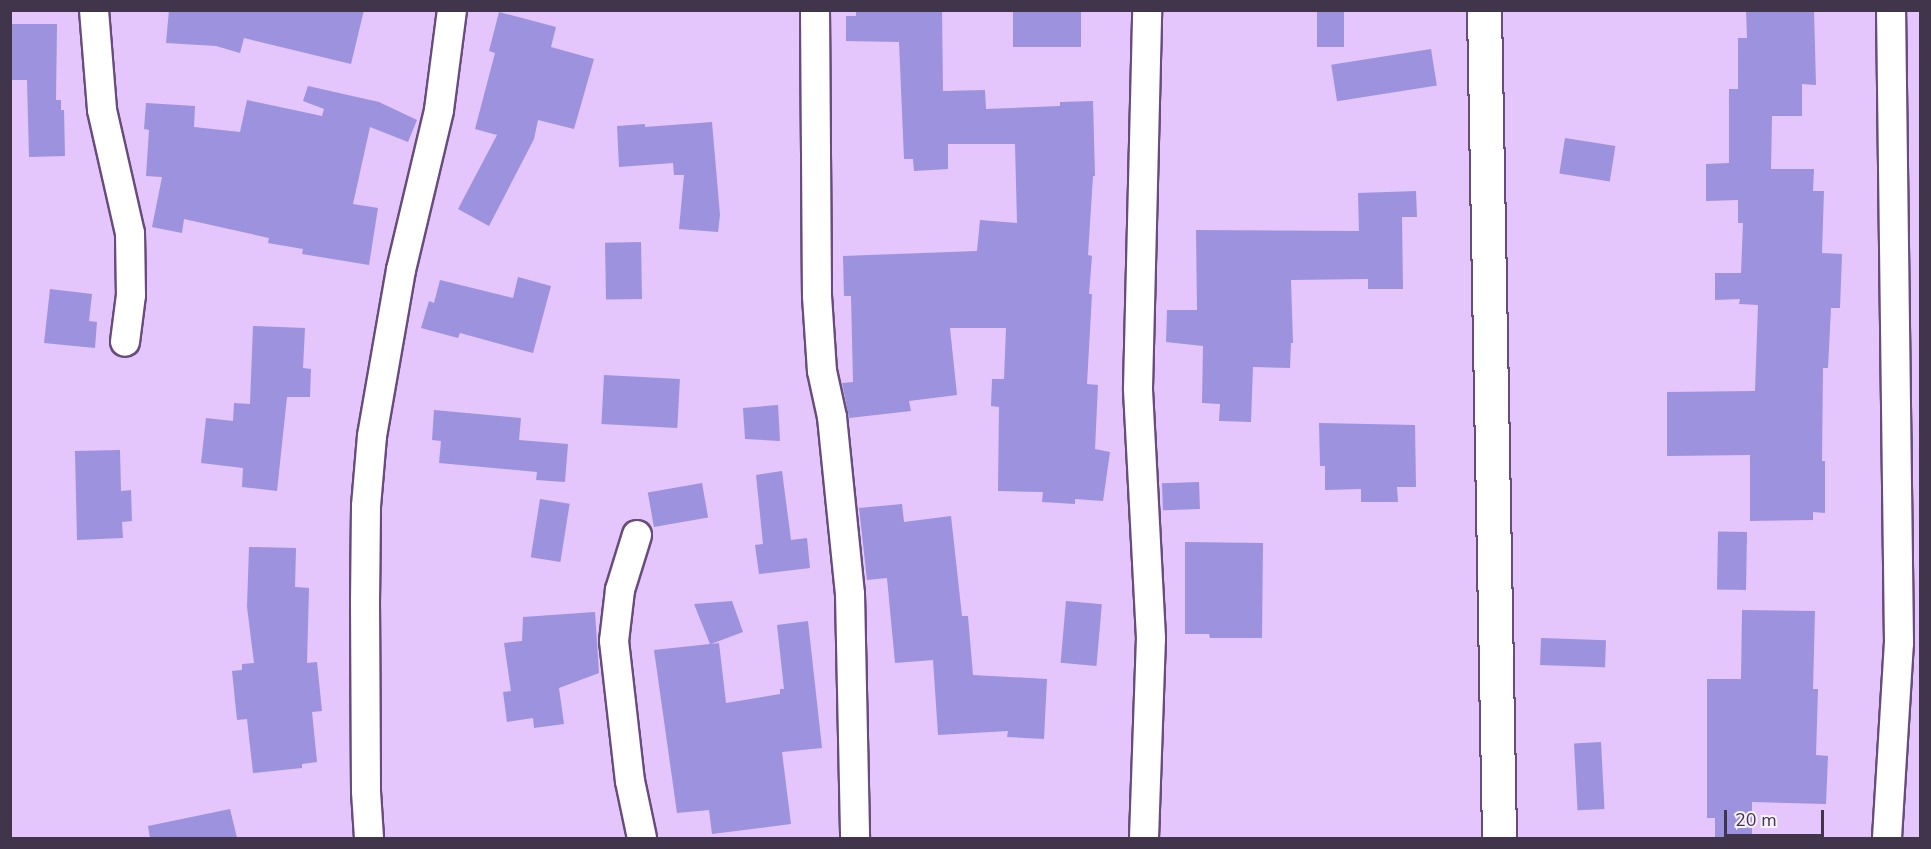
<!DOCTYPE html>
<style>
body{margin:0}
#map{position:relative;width:1931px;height:849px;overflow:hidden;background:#e4c5fc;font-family:"Nunito Sans",sans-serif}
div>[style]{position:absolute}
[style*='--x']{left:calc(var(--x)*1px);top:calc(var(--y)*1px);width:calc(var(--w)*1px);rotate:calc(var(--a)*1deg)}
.building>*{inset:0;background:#9d92dd;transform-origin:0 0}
.roads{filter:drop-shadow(2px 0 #684c7c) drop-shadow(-2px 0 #684c7c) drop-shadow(0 2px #684c7c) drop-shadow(0 -2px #684c7c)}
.street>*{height:28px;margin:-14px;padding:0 14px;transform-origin:14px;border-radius:14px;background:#fff}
.secondary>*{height:33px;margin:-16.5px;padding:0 16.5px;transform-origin:16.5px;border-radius:16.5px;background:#fff}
span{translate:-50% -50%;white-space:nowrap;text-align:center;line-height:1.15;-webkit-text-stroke:4.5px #f8f1fd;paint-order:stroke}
.frame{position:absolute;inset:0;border:12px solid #41354b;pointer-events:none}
.scale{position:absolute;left:1724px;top:810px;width:100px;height:27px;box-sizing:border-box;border:3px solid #41354b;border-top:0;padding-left:8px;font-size:18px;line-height:21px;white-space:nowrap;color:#41354b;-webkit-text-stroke:4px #f8f1fd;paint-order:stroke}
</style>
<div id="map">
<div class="building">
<div style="clip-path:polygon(169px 10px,364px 10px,351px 64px,244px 38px,240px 53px,216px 46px,166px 43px)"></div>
<div style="clip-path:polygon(856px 10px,942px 10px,943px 91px,985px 90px,986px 109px,1060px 106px,1060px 102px,1093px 101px,1095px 176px,1093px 176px,1088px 255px,1092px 256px,1089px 294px,1092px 294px,1087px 384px,1098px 385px,1095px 449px,1110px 452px,1103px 501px,1075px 499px,1075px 504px,1042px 502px,1043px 492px,998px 491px,999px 407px,991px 406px,992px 379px,1004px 379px,1006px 328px,950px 328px,957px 395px,909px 401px,911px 411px,849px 418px,842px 383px,853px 382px,851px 296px,844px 296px,843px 256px,977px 251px,980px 220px,1017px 223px,1015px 144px,948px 144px,948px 169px,914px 171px,913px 159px,904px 159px,899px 42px,846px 41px,846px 16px,856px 16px)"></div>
<div style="left:1013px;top:10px;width:68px;height:37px"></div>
<div style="left:1317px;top:10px;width:27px;height:37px"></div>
<div style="clip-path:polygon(1746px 10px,1814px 10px,1816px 85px,1802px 84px,1802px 116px,1772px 116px,1771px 169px,1814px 169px,1813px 191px,1824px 191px,1822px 253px,1842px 254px,1840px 308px,1831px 308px,1828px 368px,1823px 368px,1822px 461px,1825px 461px,1825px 513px,1813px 512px,1813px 520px,1750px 521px,1750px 455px,1667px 456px,1667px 392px,1755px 391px,1758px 305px,1739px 304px,1740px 299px,1715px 300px,1715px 273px,1741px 273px,1743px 223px,1738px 223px,1738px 200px,1706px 201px,1706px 164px,1729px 163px,1729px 89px,1738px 89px,1738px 38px,1747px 38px)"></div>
<div style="clip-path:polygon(499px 12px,556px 27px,551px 47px,594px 59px,574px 129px,538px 120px,534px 139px,489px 226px,458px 209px,497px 135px,475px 129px,495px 53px,489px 51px)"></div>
<div style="clip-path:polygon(10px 24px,57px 24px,56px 100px,61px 100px,61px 110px,64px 110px,65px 156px,29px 157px,27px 80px,10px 80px)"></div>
<div style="left:1431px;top:49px;width:37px;height:101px;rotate:81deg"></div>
<div style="clip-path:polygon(308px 86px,379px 102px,417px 120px,408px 142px,370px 127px,353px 204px,378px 208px,369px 265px,302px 254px,303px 249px,268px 243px,269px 238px,184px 219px,182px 233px,152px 227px,162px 177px,146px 176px,149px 130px,144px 129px,146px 103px,195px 106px,194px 127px,240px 132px,247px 100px,322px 116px,324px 109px,303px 101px)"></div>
<div style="clip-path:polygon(712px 122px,720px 215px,718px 232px,679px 229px,684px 175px,674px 175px,673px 163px,619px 167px,617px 126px,645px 124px,645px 127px)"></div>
<div style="left:1565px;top:138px;width:51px;height:36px;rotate:9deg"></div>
<div style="clip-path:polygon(1416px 191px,1417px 217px,1402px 217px,1403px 289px,1368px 289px,1368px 279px,1291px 280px,1293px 343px,1291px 343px,1290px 368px,1253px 367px,1251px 422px,1219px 421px,1220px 404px,1202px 403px,1203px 346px,1166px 342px,1167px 310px,1197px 310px,1196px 230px,1359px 231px,1358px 193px)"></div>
<div style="left:641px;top:242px;width:57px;height:36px;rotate:89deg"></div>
<div style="clip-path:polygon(518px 277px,551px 286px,533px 353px,460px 333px,458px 338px,421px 328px,429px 301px,434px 303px,440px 280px,513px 298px)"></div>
<div style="clip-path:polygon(50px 289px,92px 294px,89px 321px,97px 322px,95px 348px,44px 343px)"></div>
<div style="clip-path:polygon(253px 326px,305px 328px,303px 368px,311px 369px,310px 397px,287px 397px,277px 491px,242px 487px,243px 468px,201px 463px,206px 418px,233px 421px,234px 403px,250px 404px)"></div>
<div style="left:604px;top:375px;width:76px;height:49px;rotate:3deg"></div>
<div style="clip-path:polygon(778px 405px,780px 441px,745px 439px,743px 408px)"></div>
<div style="clip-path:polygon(434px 410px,521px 418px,519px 440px,568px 444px,565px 482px,536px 480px,537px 472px,439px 463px,441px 441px,432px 440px)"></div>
<div style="clip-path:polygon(1319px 423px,1415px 425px,1416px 487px,1397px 487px,1398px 502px,1361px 502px,1361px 489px,1325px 490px,1325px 466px,1320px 466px)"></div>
<div style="clip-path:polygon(120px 450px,121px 491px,131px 490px,132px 521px,122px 522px,123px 538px,77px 540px,75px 451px)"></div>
<div style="clip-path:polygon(782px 471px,791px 540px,807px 538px,810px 568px,759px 574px,755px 545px,763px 544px,756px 475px)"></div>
<div style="left:1199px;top:482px;width:27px;height:37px;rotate:88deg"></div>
<div style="left:702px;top:483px;width:35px;height:55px;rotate:80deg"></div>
<div style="left:540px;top:499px;width:30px;height:59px;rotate:9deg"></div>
<div style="clip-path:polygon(902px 504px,904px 522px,951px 516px,962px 616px,968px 616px,973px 675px,1047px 679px,1044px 739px,1007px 737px,1008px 731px,938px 735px,933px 660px,895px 663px,887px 578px,867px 580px,859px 508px)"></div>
<div style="left:1747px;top:532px;width:58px;height:29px;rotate:91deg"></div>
<div style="clip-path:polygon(1185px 542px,1263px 543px,1262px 638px,1210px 638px,1209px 634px,1185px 634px)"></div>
<div style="clip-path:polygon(249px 547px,296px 548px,295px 587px,309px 588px,307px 663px,317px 662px,322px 711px,312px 712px,317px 762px,302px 764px,302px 768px,253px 773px,247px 719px,237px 720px,232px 671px,242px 670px,242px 664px,254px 663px,247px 607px)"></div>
<div style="clip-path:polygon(732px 601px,743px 632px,711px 644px,719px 643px,726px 703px,780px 694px,780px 689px,784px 689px,777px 625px,808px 621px,822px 748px,782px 752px,791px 824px,712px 834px,709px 810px,677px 813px,654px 650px,710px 644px,694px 604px)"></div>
<div style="left:1066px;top:601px;width:36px;height:62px;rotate:5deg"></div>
<div style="clip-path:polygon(1742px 610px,1815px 611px,1813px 689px,1818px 689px,1816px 755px,1828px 756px,1826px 804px,1752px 802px,1752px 838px,1715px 838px,1715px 818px,1707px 818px,1707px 679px,1741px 679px)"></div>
<div style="clip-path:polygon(595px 612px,599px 673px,559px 688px,564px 724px,534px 728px,533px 718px,507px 722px,503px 692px,511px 691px,504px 643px,522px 641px,523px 617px)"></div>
<div style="left:1541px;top:638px;width:65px;height:27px;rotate:2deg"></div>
<div style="left:1601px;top:742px;width:67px;height:27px;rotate:87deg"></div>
<div style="clip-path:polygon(230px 809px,237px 838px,150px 838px,148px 826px)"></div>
</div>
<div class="roads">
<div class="street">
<div style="--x:94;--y:10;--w:100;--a:85.4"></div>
<div style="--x:102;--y:110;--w:126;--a:77.2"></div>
<div style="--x:130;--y:233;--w:62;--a:89.1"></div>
<div style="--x:131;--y:295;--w:47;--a:97.3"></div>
<div style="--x:815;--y:10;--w:286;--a:89.6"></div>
<div style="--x:817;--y:296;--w:75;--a:86.2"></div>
<div style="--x:822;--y:371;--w:47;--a:77.7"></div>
<div style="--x:832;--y:417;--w:178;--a:84.2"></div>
<div style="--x:850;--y:594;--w:244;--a:88.8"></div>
<div style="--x:637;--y:535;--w:58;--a:107.2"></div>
<div style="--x:620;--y:590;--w:51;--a:96.7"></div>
<div style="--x:614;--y:641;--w:141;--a:83.5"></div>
<div style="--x:630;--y:781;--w:58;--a:78.1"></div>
<div style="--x:369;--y:838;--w:47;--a:-93.7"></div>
<div style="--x:366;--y:791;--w:188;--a:-90.3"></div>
<div style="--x:365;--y:603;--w:97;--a:-89.4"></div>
<div style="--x:366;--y:506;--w:70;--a:-85.1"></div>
<div style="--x:372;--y:436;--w:169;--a:-80.1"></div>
<div style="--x:401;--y:270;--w:164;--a:-76.6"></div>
<div style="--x:439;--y:110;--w:101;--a:-82.6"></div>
<div style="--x:1144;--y:838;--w:200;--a:-88"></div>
<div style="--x:1151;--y:638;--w:250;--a:-93"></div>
<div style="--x:1138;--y:388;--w:378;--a:-88.6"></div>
<div style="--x:1887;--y:838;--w:195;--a:-86.5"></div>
<div style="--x:1899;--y:643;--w:633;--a:-90.72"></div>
</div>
<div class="secondary">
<div style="--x:1484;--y:10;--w:828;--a:88.96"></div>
</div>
</div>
<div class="frame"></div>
<div class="scale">20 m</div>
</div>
